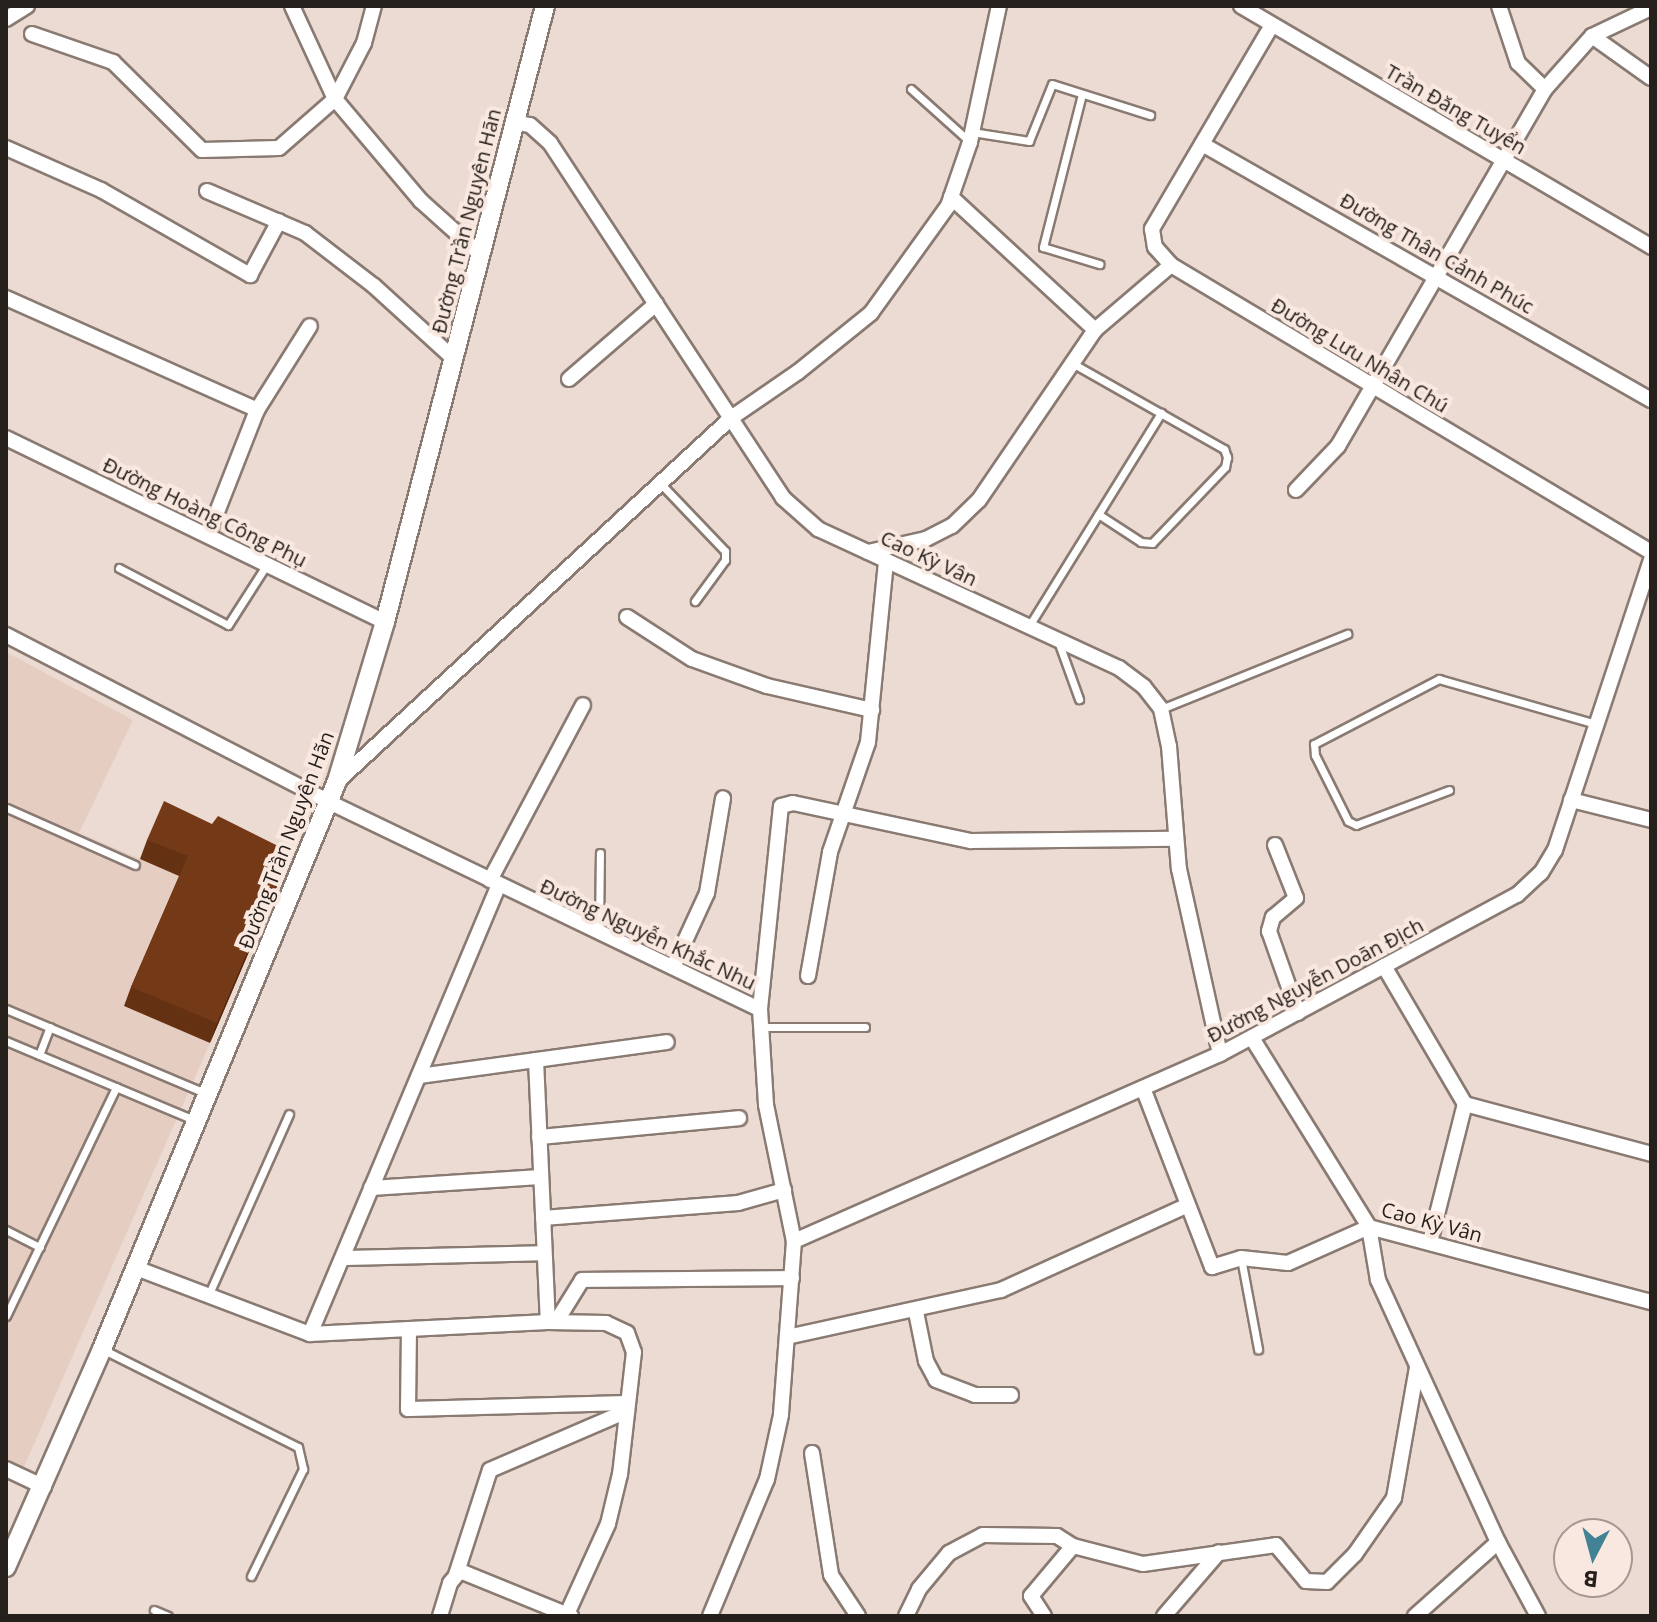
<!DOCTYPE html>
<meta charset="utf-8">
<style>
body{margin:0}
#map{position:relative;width:1657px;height:1622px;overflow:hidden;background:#ecdbd2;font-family:"Open Sans",sans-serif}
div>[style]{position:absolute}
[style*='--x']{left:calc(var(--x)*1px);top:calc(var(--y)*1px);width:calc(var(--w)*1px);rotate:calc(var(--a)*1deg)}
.built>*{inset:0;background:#e5cdc1}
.roads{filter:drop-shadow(2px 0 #897a72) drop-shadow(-2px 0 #897a72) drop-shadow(0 2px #897a72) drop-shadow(0 -2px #897a72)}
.service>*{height:7px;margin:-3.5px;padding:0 3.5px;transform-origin:3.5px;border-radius:3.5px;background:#fff}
.minor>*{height:14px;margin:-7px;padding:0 7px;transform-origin:7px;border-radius:7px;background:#fff}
.tertiary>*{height:18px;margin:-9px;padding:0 9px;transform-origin:9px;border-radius:9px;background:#fff}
.wall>*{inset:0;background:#643113}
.shaded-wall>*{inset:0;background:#51280f}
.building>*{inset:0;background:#743916}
span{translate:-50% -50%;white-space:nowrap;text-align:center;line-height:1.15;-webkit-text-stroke:8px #f9e8df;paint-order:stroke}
.street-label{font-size:20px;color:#26201d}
.frame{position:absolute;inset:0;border:8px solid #26201d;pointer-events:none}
.north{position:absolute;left:1553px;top:1518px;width:80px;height:80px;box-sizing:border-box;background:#f9e8df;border:2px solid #a59891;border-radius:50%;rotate:186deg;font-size:22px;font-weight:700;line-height:32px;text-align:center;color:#26201d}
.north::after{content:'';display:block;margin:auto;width:28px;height:36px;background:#418294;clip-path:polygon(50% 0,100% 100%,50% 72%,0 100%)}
</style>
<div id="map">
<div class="built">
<div style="clip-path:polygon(6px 652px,133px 720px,79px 833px,181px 876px,124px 1006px,210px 1043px,23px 1469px,6px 1461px)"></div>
</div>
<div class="roads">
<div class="service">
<div style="--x:911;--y:89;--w:79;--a:41.9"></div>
<div style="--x:1082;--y:94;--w:158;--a:104.3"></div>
<div style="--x:1043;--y:247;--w:59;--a:16.9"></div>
<div style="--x:972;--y:132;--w:58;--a:9"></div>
<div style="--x:1029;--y:141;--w:61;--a:-68"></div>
<div style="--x:1052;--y:84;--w:103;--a:17.6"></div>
<div style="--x:1072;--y:363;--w:175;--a:29.5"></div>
<div style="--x:1224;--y:449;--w:9;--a:69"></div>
<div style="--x:1227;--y:457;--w:10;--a:101"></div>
<div style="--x:1225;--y:467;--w:105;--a:133.8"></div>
<div style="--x:1152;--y:543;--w:11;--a:-175"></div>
<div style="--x:1141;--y:542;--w:51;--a:-146.9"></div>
<div style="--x:660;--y:483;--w:94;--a:46.3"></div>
<div style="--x:725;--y:551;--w:9;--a:90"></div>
<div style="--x:725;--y:560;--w:51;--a:126.2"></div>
<div style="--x:119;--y:568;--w:123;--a:27.6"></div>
<div style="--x:228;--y:625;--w:72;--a:-57.4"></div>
<div style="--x:1029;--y:626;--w:251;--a:-58.2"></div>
<div style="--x:1058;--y:641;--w:62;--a:70.1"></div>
<div style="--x:1161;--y:709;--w:201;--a:-22"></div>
<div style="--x:1449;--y:790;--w:99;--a:159.4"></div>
<div style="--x:1356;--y:825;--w:9;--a:-153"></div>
<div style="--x:1348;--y:821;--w:74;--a:-116.6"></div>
<div style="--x:1315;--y:755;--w:11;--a:-95"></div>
<div style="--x:1314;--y:744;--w:141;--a:-27.5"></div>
<div style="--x:1439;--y:679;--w:163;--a:16"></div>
<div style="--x:7;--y:808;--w:140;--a:24"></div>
<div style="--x:599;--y:930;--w:77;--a:-89.3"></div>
<div style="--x:6;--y:1009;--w:216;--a:22.9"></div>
<div style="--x:762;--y:1027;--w:103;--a:0"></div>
<div style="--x:6;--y:1041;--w:206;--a:22.8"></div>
<div style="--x:39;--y:1055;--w:30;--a:-69"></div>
<div style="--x:6;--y:1230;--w:38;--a:27"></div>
<div style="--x:1241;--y:1258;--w:93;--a:79.4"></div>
<div style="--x:208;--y:1296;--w:199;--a:-66"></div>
<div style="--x:6;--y:1316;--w:254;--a:-64.3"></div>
<div style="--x:104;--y:1350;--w:217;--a:26.6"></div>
<div style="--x:298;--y:1447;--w:23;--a:77"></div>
<div style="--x:303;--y:1469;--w:119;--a:115.9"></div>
<div style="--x:154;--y:1610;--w:15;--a:23"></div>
</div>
<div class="minor">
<div style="--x:292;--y:6;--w:102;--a:65.2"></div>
<div style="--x:335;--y:99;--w:63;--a:-62.6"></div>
<div style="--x:364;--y:43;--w:38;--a:-75"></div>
<div style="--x:1241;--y:6;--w:476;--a:30.4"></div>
<div style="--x:1499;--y:6;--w:60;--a:71.6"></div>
<div style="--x:1518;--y:63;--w:37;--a:44"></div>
<div style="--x:6;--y:19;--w:25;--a:-32"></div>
<div style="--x:1272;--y:25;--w:237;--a:120.5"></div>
<div style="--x:1152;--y:229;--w:18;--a:81"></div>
<div style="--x:1155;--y:247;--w:24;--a:48"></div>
<div style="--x:1171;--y:265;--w:559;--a:30.88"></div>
<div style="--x:32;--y:34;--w:86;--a:19.1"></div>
<div style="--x:113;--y:62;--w:125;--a:44.7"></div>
<div style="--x:202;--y:150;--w:77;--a:-1.5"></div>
<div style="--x:279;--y:148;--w:74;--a:-41.2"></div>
<div style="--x:335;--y:99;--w:133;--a:49.9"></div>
<div style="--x:421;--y:201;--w:79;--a:41.9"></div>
<div style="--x:1592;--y:36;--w:72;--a:35.4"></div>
<div style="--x:514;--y:122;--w:16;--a:11"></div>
<div style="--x:530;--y:125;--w:27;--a:42"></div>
<div style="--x:550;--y:143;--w:425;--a:56.7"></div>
<div style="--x:783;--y:498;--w:47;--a:41.5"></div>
<div style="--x:818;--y:529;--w:332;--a:24.8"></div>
<div style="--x:1119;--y:668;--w:31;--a:37"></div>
<div style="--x:1144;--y:687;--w:28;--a:52"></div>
<div style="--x:1161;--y:709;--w:38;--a:78"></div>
<div style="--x:1169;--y:746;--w:123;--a:85.4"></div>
<div style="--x:1179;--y:869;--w:189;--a:77.5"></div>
<div style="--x:1202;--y:144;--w:517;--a:29.69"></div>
<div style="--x:6;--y:148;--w:104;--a:23.9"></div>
<div style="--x:101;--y:190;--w:172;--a:29.7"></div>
<div style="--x:250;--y:275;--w:61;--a:-61.8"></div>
<div style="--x:207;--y:191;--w:107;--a:23.2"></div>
<div style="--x:305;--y:233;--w:87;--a:37.5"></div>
<div style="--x:374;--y:286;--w:107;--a:42.3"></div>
<div style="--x:951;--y:197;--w:196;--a:42.7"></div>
<div style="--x:6;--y:298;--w:275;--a:24"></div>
<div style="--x:569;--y:379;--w:115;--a:-40.8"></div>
<div style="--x:6;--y:438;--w:421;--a:25.9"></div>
<div style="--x:1296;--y:490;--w:61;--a:-46.3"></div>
<div style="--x:1338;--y:446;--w:413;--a:-59.9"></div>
<div style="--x:1545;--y:89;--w:71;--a:-48.4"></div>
<div style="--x:1592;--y:36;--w:65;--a:-25.4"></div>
<div style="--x:208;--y:535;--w:134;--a:-68.6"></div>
<div style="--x:257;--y:410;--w:99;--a:-57.8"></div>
<div style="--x:868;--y:552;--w:59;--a:-12.6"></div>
<div style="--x:926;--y:539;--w:29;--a:-27"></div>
<div style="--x:952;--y:526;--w:37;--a:-44"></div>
<div style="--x:979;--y:500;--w:206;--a:-55.7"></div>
<div style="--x:1095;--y:330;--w:100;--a:-40.5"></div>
<div style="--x:627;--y:617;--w:77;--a:32.9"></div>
<div style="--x:692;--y:659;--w:80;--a:19.8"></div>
<div style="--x:767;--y:686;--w:108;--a:12.9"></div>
<div style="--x:6;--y:635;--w:364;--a:27.3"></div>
<div style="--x:329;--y:802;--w:478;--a:25.7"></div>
<div style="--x:760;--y:1009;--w:96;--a:86.4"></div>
<div style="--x:766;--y:1105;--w:139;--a:78.4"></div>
<div style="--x:794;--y:1241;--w:174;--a:94.3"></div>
<div style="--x:781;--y:1415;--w:66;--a:102.3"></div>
<div style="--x:767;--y:1479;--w:148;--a:112.6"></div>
<div style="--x:339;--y:780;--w:534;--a:-42.72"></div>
<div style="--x:731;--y:418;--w:81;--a:-34.5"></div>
<div style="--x:798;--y:372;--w:94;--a:-38.9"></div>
<div style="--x:871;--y:313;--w:132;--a:-54.3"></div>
<div style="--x:948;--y:206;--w:68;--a:-71"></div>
<div style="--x:970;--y:142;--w:139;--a:-78"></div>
<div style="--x:1571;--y:800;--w:82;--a:14"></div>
<div style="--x:1275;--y:845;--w:57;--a:68.4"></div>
<div style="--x:1296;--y:898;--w:30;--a:140"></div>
<div style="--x:1273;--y:917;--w:15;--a:106"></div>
<div style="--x:1269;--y:931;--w:87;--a:70.5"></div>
<div style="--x:490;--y:880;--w:198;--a:-62"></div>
<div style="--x:1384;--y:966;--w:160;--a:59.6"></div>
<div style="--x:1465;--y:1104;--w:193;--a:15"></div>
<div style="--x:673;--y:967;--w:81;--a:-65.3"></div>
<div style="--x:707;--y:893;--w:96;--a:-80.4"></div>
<div style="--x:808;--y:976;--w:126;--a:-79.9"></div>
<div style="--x:830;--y:852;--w:116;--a:-70.9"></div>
<div style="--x:868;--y:742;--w:182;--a:-84.3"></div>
<div style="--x:760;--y:1009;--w:204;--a:-84.1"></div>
<div style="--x:781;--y:806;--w:12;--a:-14"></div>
<div style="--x:793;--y:803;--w:182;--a:12.1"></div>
<div style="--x:971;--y:841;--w:204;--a:-0.6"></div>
<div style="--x:1252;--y:1038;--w:222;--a:58.2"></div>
<div style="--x:1369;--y:1227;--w:292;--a:14.9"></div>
<div style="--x:536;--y:1060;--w:262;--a:87.4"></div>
<div style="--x:419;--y:1076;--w:250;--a:-7.8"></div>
<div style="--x:1143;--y:1088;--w:192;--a:68.9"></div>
<div style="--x:1212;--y:1267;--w:30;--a:-17"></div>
<div style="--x:1241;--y:1258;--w:47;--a:6.1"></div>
<div style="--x:1288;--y:1263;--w:89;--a:-24"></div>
<div style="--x:1369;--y:1227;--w:54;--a:80.4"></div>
<div style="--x:1378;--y:1280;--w:288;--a:65.4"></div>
<div style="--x:1498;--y:1542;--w:84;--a:61.6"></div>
<div style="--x:539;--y:1137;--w:201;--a:-5.4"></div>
<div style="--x:371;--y:1188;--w:170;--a:-3.7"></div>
<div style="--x:543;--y:1218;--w:196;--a:-4.4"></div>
<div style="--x:738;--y:1203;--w:48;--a:-15.8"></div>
<div style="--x:794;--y:1241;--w:465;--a:-23.7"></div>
<div style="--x:1220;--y:1054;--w:337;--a:-28.2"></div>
<div style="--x:1517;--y:895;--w:33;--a:-43"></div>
<div style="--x:1541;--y:873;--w:27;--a:-59"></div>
<div style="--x:1555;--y:850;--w:306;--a:-71.7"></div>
<div style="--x:1430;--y:1242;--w:142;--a:-75.8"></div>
<div style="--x:343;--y:1258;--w:201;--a:-1.4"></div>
<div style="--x:136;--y:1268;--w:186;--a:20.8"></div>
<div style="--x:310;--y:1334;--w:238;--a:-2.9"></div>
<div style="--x:548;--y:1322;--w:58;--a:1"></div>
<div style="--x:606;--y:1323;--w:23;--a:25"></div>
<div style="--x:627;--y:1333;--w:20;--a:70"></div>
<div style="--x:634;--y:1352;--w:123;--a:96.5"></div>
<div style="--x:620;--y:1474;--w:51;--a:103.5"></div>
<div style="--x:608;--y:1524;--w:99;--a:114.5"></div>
<div style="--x:916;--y:1312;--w:50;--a:78.5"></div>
<div style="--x:926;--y:1361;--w:21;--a:62"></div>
<div style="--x:936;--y:1380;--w:42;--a:21"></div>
<div style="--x:975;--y:1395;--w:36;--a:0"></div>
<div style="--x:556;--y:1322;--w:49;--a:-58.2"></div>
<div style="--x:582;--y:1280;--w:210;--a:-0.5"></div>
<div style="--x:409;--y:1329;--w:80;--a:90.7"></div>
<div style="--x:408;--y:1409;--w:220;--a:-1.6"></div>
<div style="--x:310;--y:1334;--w:487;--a:-67.2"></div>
<div style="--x:787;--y:1337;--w:219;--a:-12.4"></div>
<div style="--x:1001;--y:1290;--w:203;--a:-24.4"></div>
<div style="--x:812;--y:1453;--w:123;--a:81.1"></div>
<div style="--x:831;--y:1575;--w:49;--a:56.6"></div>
<div style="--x:6;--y:1469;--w:42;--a:25.3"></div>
<div style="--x:456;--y:1575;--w:110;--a:-72.1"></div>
<div style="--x:490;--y:1470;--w:149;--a:-23.3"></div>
<div style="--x:440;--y:1616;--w:34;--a:-73"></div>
<div style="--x:450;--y:1583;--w:16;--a:-50"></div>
<div style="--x:460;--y:1571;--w:120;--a:22.1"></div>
<div style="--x:906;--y:1616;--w:30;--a:-64"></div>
<div style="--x:919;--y:1589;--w:47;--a:-50.2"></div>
<div style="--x:949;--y:1553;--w:38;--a:-28"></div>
<div style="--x:983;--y:1535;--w:74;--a:0.8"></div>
<div style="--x:1057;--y:1536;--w:19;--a:32"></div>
<div style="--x:1044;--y:1616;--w:24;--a:-123"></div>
<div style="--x:1031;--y:1596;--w:65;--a:-50"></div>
<div style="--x:1073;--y:1546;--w:72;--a:14.4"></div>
<div style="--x:1143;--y:1564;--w:134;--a:-8.1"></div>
<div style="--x:1276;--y:1545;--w:47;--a:50.2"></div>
<div style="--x:1306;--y:1581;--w:21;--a:3"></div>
<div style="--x:1327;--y:1582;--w:40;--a:-45"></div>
<div style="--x:1355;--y:1554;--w:68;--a:-55.1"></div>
<div style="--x:1394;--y:1498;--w:132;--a:-80"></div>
<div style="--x:1164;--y:1616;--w:84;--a:-49.3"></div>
<div style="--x:1415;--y:1616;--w:111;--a:-41.7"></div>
</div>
<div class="tertiary">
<div style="--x:6;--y:1567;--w:238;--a:-66.2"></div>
<div style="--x:102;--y:1349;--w:615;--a:-67.52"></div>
<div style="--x:337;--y:781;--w:166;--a:-73.2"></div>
<div style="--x:385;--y:622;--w:636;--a:-75.44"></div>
</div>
</div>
<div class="wall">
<div style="clip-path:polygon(212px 824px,290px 852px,283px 872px,210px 1043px,124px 1006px,131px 987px,179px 876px,140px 859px,147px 840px)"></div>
</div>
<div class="shaded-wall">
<div style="clip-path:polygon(290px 852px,283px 872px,210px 1043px,217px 1023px)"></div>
</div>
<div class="building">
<div style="clip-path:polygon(164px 801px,212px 824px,218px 816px,290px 852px,217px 1023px,131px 987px,188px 856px,147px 840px)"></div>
</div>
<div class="street-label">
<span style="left:1456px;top:109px;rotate:30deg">Trần Đăng Tuyển</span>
<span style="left:466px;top:221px;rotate:-76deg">Đường Trần Nguyên Hãn</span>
<span style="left:1437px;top:253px;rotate:30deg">Đường Thân Cảnh Phúc</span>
<span style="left:1360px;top:355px;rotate:31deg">Đường Lưu Nhân Chú</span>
<span style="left:205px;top:512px;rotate:26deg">Đường Hoàng Công Phụ</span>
<span style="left:929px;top:558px;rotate:25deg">Cao Kỳ Vân</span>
<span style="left:286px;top:840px;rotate:-69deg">Đường Trần Nguyên Hãn</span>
<span style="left:648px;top:934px;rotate:25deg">Đường Nguyễn Khắc Nhu</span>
<span style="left:1315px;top:980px;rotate:-28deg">Đường Nguyễn Doãn Địch</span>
<span style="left:1432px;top:1222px;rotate:15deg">Cao Kỳ Vân</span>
</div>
<div class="frame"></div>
<div class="north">B</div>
</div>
